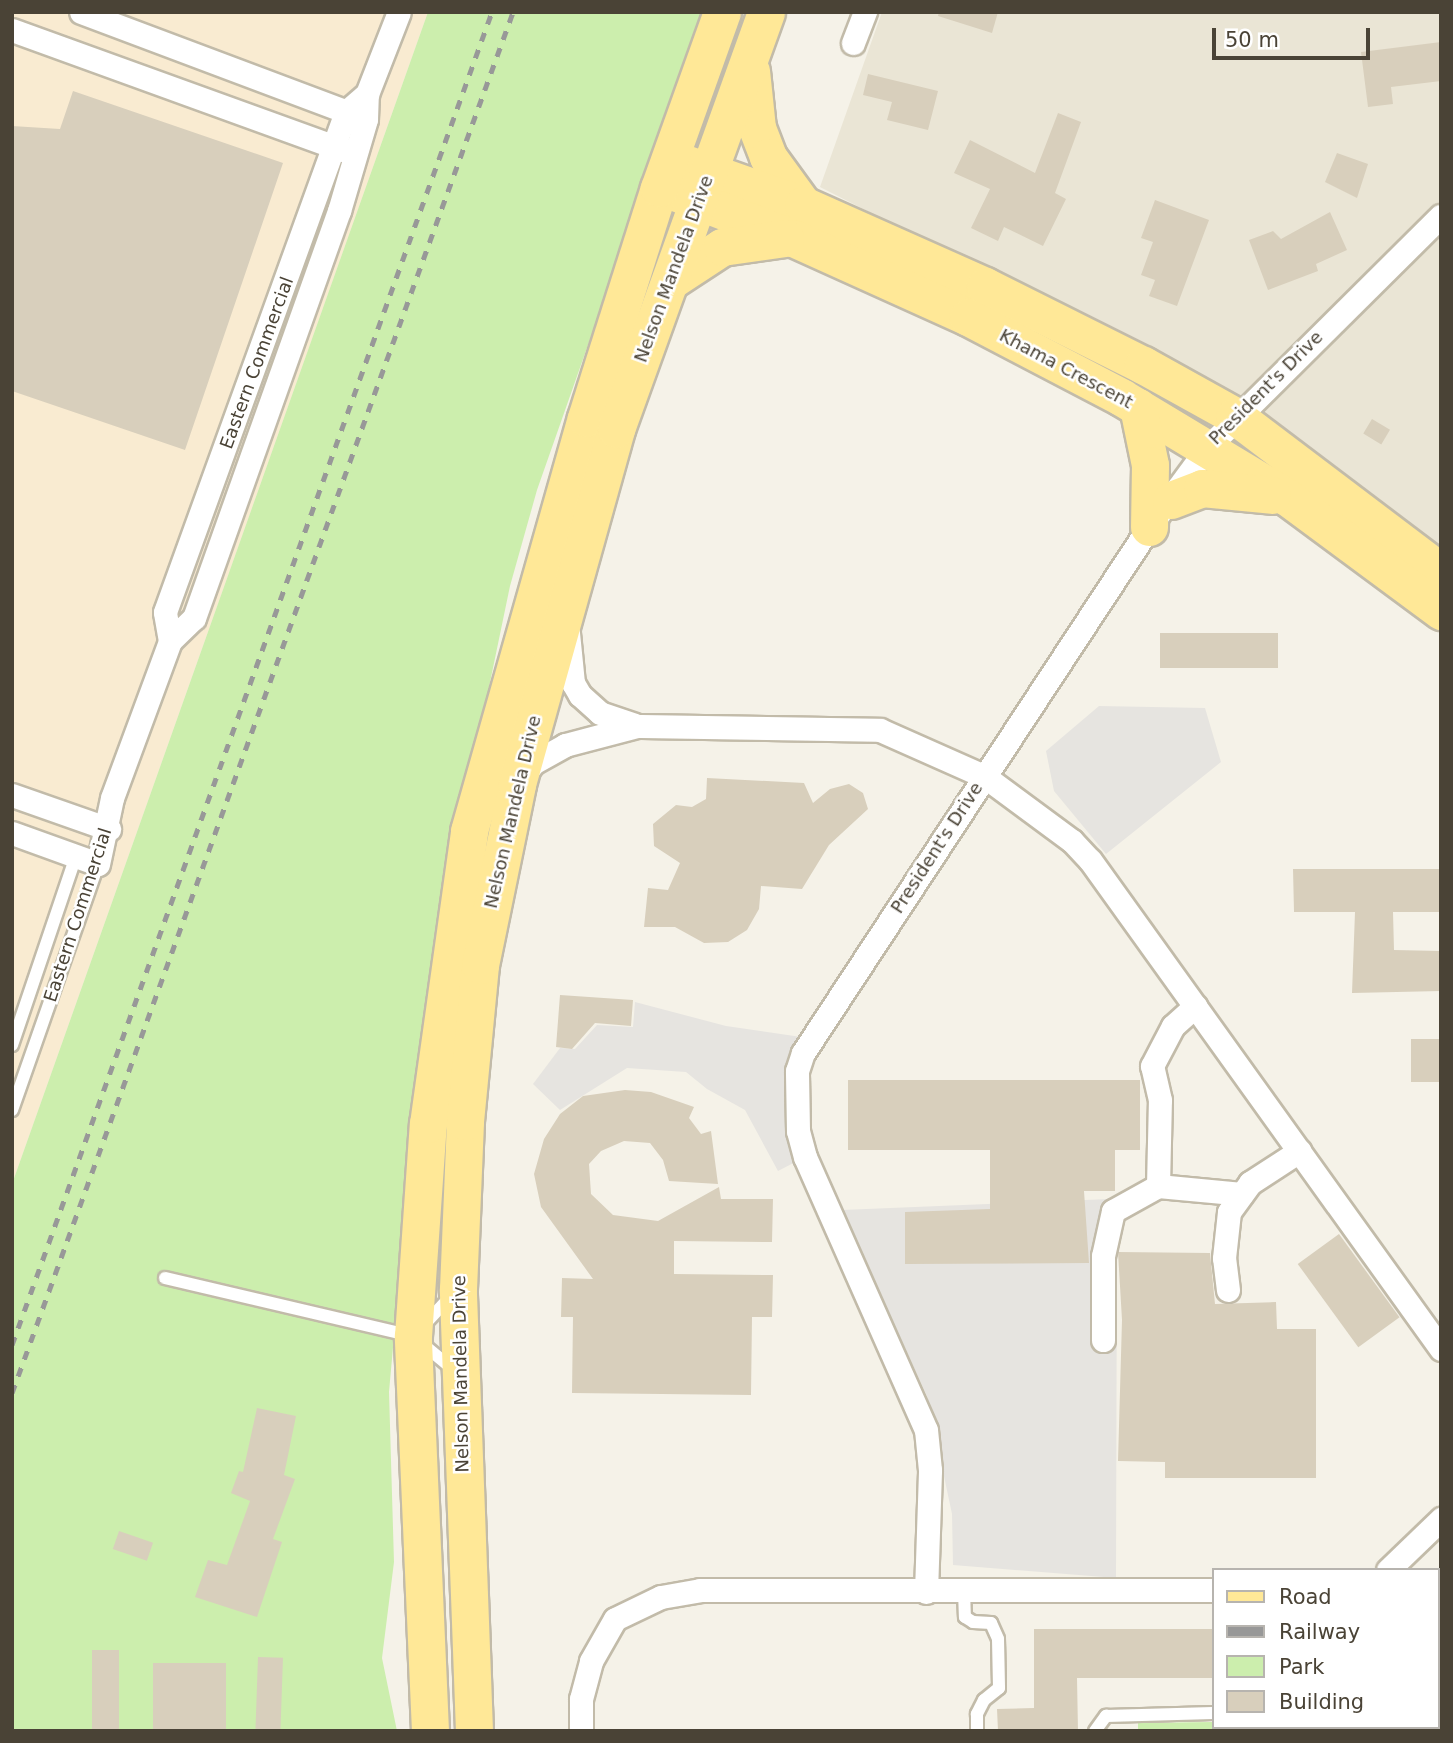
<!DOCTYPE html>
<style>
body{margin:0}
#map{position:relative;width:1453px;height:1743px;overflow:hidden;background:#f5f2e8;font-family:"DejaVu Sans",sans-serif}
div>[style]{position:absolute}
[style*='--x']{left:calc(var(--x)*1px);top:calc(var(--y)*1px);width:calc(var(--w)*1px);rotate:calc(var(--a)*1deg)}
.residential>*{inset:0;background:#eae5d5}
.commercial>*{inset:0;background:#f9ebd1}
.green>*{inset:0;background:#cceead}
.parking>*{inset:0;background:#e6e4e0}
.building>*{inset:0;background:#d8cfbc;transform-origin:0 0}
.roads{filter:drop-shadow(2px 0 #c2bba9) drop-shadow(-2px 0 #c2bba9) drop-shadow(0 2px #c2bba9) drop-shadow(0 -2px #c2bba9)}
.lane>*{height:12px;margin:-6px;padding:0 6px;transform-origin:6px;border-radius:6px;background:#fff}
.street>*{height:23px;margin:-11.5px;padding:0 11.5px;transform-origin:11.5px;border-radius:11.5px;background:#fff}
.primary>*{height:37px;margin:-18.5px;padding:0 18.5px;transform-origin:18.5px;border-radius:18.5px;background:#ffe897}
.rail>*{height:5px;margin-top:-2.5px;transform-origin:0;background:repeating-linear-gradient(90deg,#989898 0 9px,transparent 0 18px)}
span{translate:-50% -50%;white-space:nowrap;text-align:center;line-height:1.15;-webkit-text-stroke:5px #fff;paint-order:stroke}
.street-label{font-size:18px;color:#4a4336}
.frame{position:absolute;inset:0;border:14px solid #4a4336;pointer-events:none}
.legend{position:absolute;left:1212px;top:1568px;width:228px;height:161px;box-sizing:border-box;background:#fff;border:2px solid #b7b4af;margin:0;padding:9px 12px;list-style:none;font-size:21px;color:#4a4336}
.legend li{display:flex;align-items:center;gap:14px;height:35px}
.legend b{width:35px;border:2px solid #b7b4af}
.scale{position:absolute;left:1212px;top:28px;width:158px;height:32px;box-sizing:border-box;border:4px solid #4a4336;border-top:0;padding-left:9px;font-size:21px;line-height:24px;white-space:nowrap;color:#4a4336;-webkit-text-stroke:5px #fff;paint-order:stroke}
</style>
<div id="map">
<div class="residential">
<div style="clip-path:polygon(882px 12px,1441px 12px,1441px 555px,1231px 396px,820px 187px)"></div>
</div>
<div class="commercial">
<div style="clip-path:polygon(12px 12px,428px 12px,12px 1184px)"></div>
</div>
<div class="green">
<div style="clip-path:polygon(428px 12px,705px 12px,537px 490px,510px 586px,483px 716px,405px 1214px,389px 1392px,394px 1562px,382px 1658px,397px 1731px,12px 1731px,12px 1184px)"></div>
<div style="clip-path:polygon(1213px 1722px,1213px 1727px,1232px 1727px,1231px 1731px,1138px 1731px,1138px 1723px)"></div>
</div>
<div class="parking">
<div style="clip-path:polygon(1099px 706px,1205px 708px,1221px 762px,1106px 854px,1054px 791px,1046px 751px)"></div>
<div style="clip-path:polygon(635px 1002px,726px 1026px,808px 1038px,803px 1158px,778px 1171px,745px 1110px,707px 1089px,686px 1072px,627px 1068px,560px 1110px,533px 1084px,560px 1048px,575px 1049px,597px 1025px,633px 1027px)"></div>
<div style="clip-path:polygon(1110px 1199px,1117px 1224px,1116px 1578px,953px 1565px,952px 1514px,927px 1396px,842px 1210px)"></div>
</div>
<div class="building">
<div style="clip-path:polygon(939px 12px,998px 12px,992px 33px,938px 16px)"></div>
<div style="clip-path:polygon(1441px 42px,1441px 81px,1391px 87px,1393px 104px,1368px 107px,1361px 52px)"></div>
<div style="clip-path:polygon(868px 74px,938px 91px,928px 130px,887px 120px,892px 102px,863px 95px)"></div>
<div style="clip-path:polygon(73px 91px,283px 163px,185px 450px,12px 391px,12px 126px,60px 129px)"></div>
<div style="clip-path:polygon(1058px 113px,1081px 122px,1055px 193px,1066px 199px,1043px 246px,1004px 227px,998px 241px,971px 228px,990px 189px,954px 173px,970px 140px,1035px 173px)"></div>
<div style="clip-path:polygon(1337px 153px,1368px 164px,1357px 198px,1325px 182px)"></div>
<div style="clip-path:polygon(1155px 200px,1209px 220px,1177px 306px,1149px 296px,1155px 280px,1141px 275px,1153px 242px,1141px 238px)"></div>
<div style="clip-path:polygon(1330px 212px,1347px 250px,1316px 264px,1318px 271px,1268px 290px,1249px 240px,1273px 231px,1281px 239px)"></div>
<div style="left:1372px;top:419px;width:21px;height:17px;rotate:31deg"></div>
<div style="left:1160px;top:633px;width:118px;height:35px"></div>
<div style="clip-path:polygon(707px 778px,804px 783px,813px 803px,830px 789px,849px 784px,863px 793px,868px 809px,829px 845px,802px 889px,761px 886px,759px 909px,747px 930px,728px 942px,704px 943px,675px 927px,644px 927px,648px 888px,668px 890px,680px 863px,654px 846px,653px 824px,676px 805px,692px 807px,706px 799px)"></div>
<div style="clip-path:polygon(1293px 869px,1441px 869px,1441px 912px,1393px 912px,1394px 950px,1441px 951px,1441px 991px,1352px 993px,1355px 912px,1294px 912px)"></div>
<div style="clip-path:polygon(560px 995px,633px 1000px,631px 1026px,595px 1023px,572px 1049px,556px 1047px)"></div>
<div style="left:1411px;top:1039px;width:30px;height:43px"></div>
<div style="clip-path:polygon(848px 1080px,1140px 1080px,1140px 1150px,1115px 1150px,1115px 1191px,1084px 1191px,1089px 1263px,905px 1264px,905px 1212px,990px 1209px,990px 1150px,848px 1150px)"></div>
<div style="clip-path:polygon(625px 1090px,651px 1092px,694px 1107px,689px 1118px,701px 1134px,711px 1131px,718px 1184px,669px 1181px,663px 1160px,650px 1143px,624px 1141px,601px 1151px,589px 1164px,591px 1194px,613px 1215px,658px 1221px,719px 1187px,721px 1199px,773px 1199px,772px 1242px,674px 1241px,674px 1274px,773px 1275px,772px 1317px,752px 1317px,751px 1395px,572px 1393px,573px 1317px,561px 1317px,562px 1278px,593px 1279px,541px 1207px,534px 1174px,544px 1139px,560px 1114px,583px 1096px)"></div>
<div style="left:1339px;top:1234px;width:103px;height:51px;rotate:54deg"></div>
<div style="clip-path:polygon(1118px 1252px,1210px 1253px,1215px 1304px,1276px 1302px,1277px 1329px,1316px 1329px,1316px 1478px,1165px 1478px,1165px 1462px,1118px 1461px,1122px 1320px)"></div>
<div style="clip-path:polygon(257px 1408px,296px 1416px,284px 1475px,295px 1479px,273px 1539px,282px 1542px,257px 1617px,195px 1597px,208px 1560px,227px 1565px,250px 1501px,231px 1493px,239px 1471px,243px 1472px)"></div>
<div style="left:119px;top:1531px;width:36px;height:19px;rotate:19deg"></div>
<div style="clip-path:polygon(1034px 1629px,1213px 1629px,1213px 1678px,1077px 1678px,1078px 1731px,998px 1731px,997px 1709px,1034px 1708px)"></div>
<div style="left:92px;top:1650px;width:27px;height:81px"></div>
<div style="left:258px;top:1657px;width:25px;height:74px;rotate:2deg"></div>
<div style="left:153px;top:1663px;width:73px;height:68px"></div>
</div>
<div class="roads">
<div class="lane">
<div style="--x:12;--y:1045;--w:200;--a:-71.3"></div>
<div style="--x:12;--y:1110;--w:261;--a:-70.7"></div>
<div style="--x:165;--y:1278;--w:255;--a:13.2"></div>
<div style="--x:413;--y:1336;--w:53;--a:39.7"></div>
<div style="--x:423;--y:1326;--w:41;--a:-47"></div>
<div style="--x:964;--y:1591;--w:26;--a:88"></div>
<div style="--x:965;--y:1617;--w:9;--a:32"></div>
<div style="--x:973;--y:1622;--w:18;--a:3"></div>
<div style="--x:991;--y:1623;--w:17;--a:66"></div>
<div style="--x:998;--y:1639;--w:49;--a:88.8"></div>
<div style="--x:999;--y:1688;--w:19;--a:141"></div>
<div style="--x:984;--y:1700;--w:16;--a:117"></div>
<div style="--x:977;--y:1714;--w:17;--a:90"></div>
<div style="--x:1428;--y:1727;--w:6;--a:45"></div>
<div style="--x:1095;--y:1731;--w:19;--a:-54"></div>
<div style="--x:1106;--y:1716;--w:107;--a:-1.6"></div>
</div>
<div class="street">
<div style="--x:81;--y:12;--w:298;--a:20.6"></div>
<div style="--x:12;--y:30;--w:355;--a:19.9"></div>
<div style="--x:853;--y:43;--w:33;--a:-69"></div>
<div style="--x:568;--y:633;--w:50;--a:84.3"></div>
<div style="--x:573;--y:683;--w:14;--a:60"></div>
<div style="--x:580;--y:695;--w:27;--a:42"></div>
<div style="--x:600;--y:713;--w:36;--a:19"></div>
<div style="--x:170;--y:641;--w:29;--a:-100"></div>
<div style="--x:165;--y:612;--w:532;--a:-70.1"></div>
<div style="--x:346;--y:112;--w:28;--a:-41"></div>
<div style="--x:523;--y:776;--w:16;--a:-52"></div>
<div style="--x:533;--y:763;--w:37;--a:-29"></div>
<div style="--x:565;--y:745;--w:74;--a:-14.8"></div>
<div style="--x:637;--y:726;--w:243;--a:0.9"></div>
<div style="--x:880;--y:730;--w:114;--a:23.9"></div>
<div style="--x:984;--y:776;--w:109;--a:36.5"></div>
<div style="--x:1072;--y:841;--w:26;--a:47"></div>
<div style="--x:1090;--y:860;--w:602;--a:54.33"></div>
<div style="--x:12;--y:795;--w:103;--a:19.3"></div>
<div style="--x:12;--y:833;--w:91;--a:19.8"></div>
<div style="--x:98;--y:864;--w:67;--a:-78"></div>
<div style="--x:112;--y:798;--w:167;--a:-69.7"></div>
<div style="--x:170;--y:641;--w:33;--a:-44"></div>
<div style="--x:194;--y:618;--w:432;--a:-70.4"></div>
<div style="--x:339;--y:211;--w:96;--a:-73.6"></div>
<div style="--x:366;--y:119;--w:25;--a:-88"></div>
<div style="--x:367;--y:94;--w:88;--a:-68.7"></div>
<div style="--x:1158;--y:1186;--w:84;--a:5.4"></div>
<div style="--x:1228;--y:1290;--w:32;--a:-97"></div>
<div style="--x:1224;--y:1258;--w:46;--a:-83.8"></div>
<div style="--x:1229;--y:1212;--w:36;--a:-54"></div>
<div style="--x:1250;--y:1183;--w:59;--a:-33.1"></div>
<div style="--x:1103;--y:1340;--w:84;--a:-90"></div>
<div style="--x:1103;--y:1256;--w:46;--a:-77.5"></div>
<div style="--x:1113;--y:1211;--w:51;--a:-29.1"></div>
<div style="--x:1158;--y:1186;--w:86;--a:-88.7"></div>
<div style="--x:1160;--y:1100;--w:35;--a:-103"></div>
<div style="--x:1152;--y:1066;--w:45;--a:-62.3"></div>
<div style="--x:1173;--y:1026;--w:30;--a:-42"></div>
<div style="--x:1388;--y:1570;--w:74;--a:-43.9"></div>
<div style="--x:926;--y:1592;--w:122;--a:-88.1"></div>
<div style="--x:930;--y:1470;--w:40;--a:-95.7"></div>
<div style="--x:926;--y:1430;--w:299;--a:-113.9"></div>
<div style="--x:805;--y:1157;--w:27;--a:-105"></div>
<div style="--x:798;--y:1131;--w:60;--a:-91"></div>
<div style="--x:797;--y:1071;--w:19;--a:-72"></div>
<div style="--x:803;--y:1053;--w:630;--a:-56.66"></div>
<div style="--x:1149;--y:527;--w:99;--a:-53.6"></div>
<div style="--x:1208;--y:447;--w:328;--a:-44.8"></div>
<div style="--x:581;--y:1731;--w:32;--a:-90"></div>
<div style="--x:581;--y:1699;--w:39;--a:-75"></div>
<div style="--x:591;--y:1661;--w:48;--a:-60.3"></div>
<div style="--x:615;--y:1619;--w:51;--a:-25.6"></div>
<div style="--x:661;--y:1597;--w:40;--a:-10"></div>
<div style="--x:700;--y:1590;--w:513;--a:0"></div>
<div style="--x:1278;--y:1731;--w:4;--a:-63"></div>
</div>
<div class="primary">
<div style="--x:751;--y:71;--w:57;--a:84"></div>
<div style="--x:757;--y:128;--w:31;--a:69"></div>
<div style="--x:768;--y:157;--w:59;--a:53.9"></div>
<div style="--x:687;--y:164;--w:123;--a:19.5"></div>
<div style="--x:803;--y:205;--w:199;--a:24"></div>
<div style="--x:985;--y:286;--w:177;--a:26.6"></div>
<div style="--x:1143;--y:365;--w:105;--a:29"></div>
<div style="--x:1235;--y:416;--w:258;--a:37.1"></div>
<div style="--x:677;--y:193;--w:124;--a:21.2"></div>
<div style="--x:793;--y:238;--w:192;--a:24.3"></div>
<div style="--x:968;--y:317;--w:173;--a:27.6"></div>
<div style="--x:1121;--y:397;--w:194;--a:31.1"></div>
<div style="--x:1287;--y:497;--w:192;--a:36.5"></div>
<div style="--x:670;--y:281;--w:62;--a:-33.2"></div>
<div style="--x:722;--y:247;--w:64;--a:-8.1"></div>
<div style="--x:1138;--y:407;--w:59;--a:78.3"></div>
<div style="--x:1150;--y:465;--w:62;--a:90.9"></div>
<div style="--x:1171;--y:500;--w:33;--a:-21"></div>
<div style="--x:1202;--y:488;--w:70;--a:5.7"></div>
<div style="--x:430;--y:1731;--w:395;--a:-92.5"></div>
<div style="--x:413;--y:1336;--w:213;--a:-86"></div>
<div style="--x:428;--y:1124;--w:296;--a:-82"></div>
<div style="--x:469;--y:831;--w:429;--a:-74.2"></div>
<div style="--x:586;--y:418;--w:241;--a:-72.4"></div>
<div style="--x:659;--y:188;--w:187;--a:-70.3"></div>
<div style="--x:474;--y:1731;--w:442;--a:-92.1"></div>
<div style="--x:458;--y:1289;--w:168;--a:-87.6"></div>
<div style="--x:465;--y:1121;--w:157;--a:-84.5"></div>
<div style="--x:480;--y:965;--w:185;--a:-78.4"></div>
<div style="--x:517;--y:784;--w:369;--a:-74.4"></div>
<div style="--x:616;--y:429;--w:443;--a:-70.2"></div>
</div>
</div>
<div class="rail">
<div style="--x:12;--y:1345;--w:1417;--a:-70.2"></div>
<div style="--x:12;--y:1393;--w:1469;--a:-70.06"></div>
</div>
<div class="street-label">
<span style="left:674px;top:269px;rotate:-70deg">Nelson Mandela Drive</span>
<span style="left:257px;top:363px;rotate:-70deg">Eastern Commercial</span>
<span style="left:1066px;top:369px;rotate:28deg">Khama Crescent</span>
<span style="left:1266px;top:388px;rotate:-45deg">President's Drive</span>
<span style="left:513px;top:812px;rotate:-77deg">Nelson Mandela Drive</span>
<span style="left:937px;top:848px;rotate:-57deg">President's Drive</span>
<span style="left:78px;top:915px;rotate:-72deg">Eastern Commercial</span>
<span style="left:461px;top:1374px;rotate:-91deg">Nelson Mandela Drive</span>
</div>
<div class="frame"></div>
<ul class="legend">
<li><b style="height:9px;background:#ffe897"></b>Road</li>
<li><b style="height:9px;background:#989898"></b>Railway</li>
<li><b style="height:19px;background:#cceead"></b>Park</li>
<li><b style="height:19px;background:#d8cfbc"></b>Building</li>
</ul>
<div class="scale">50 m</div>
</div>
